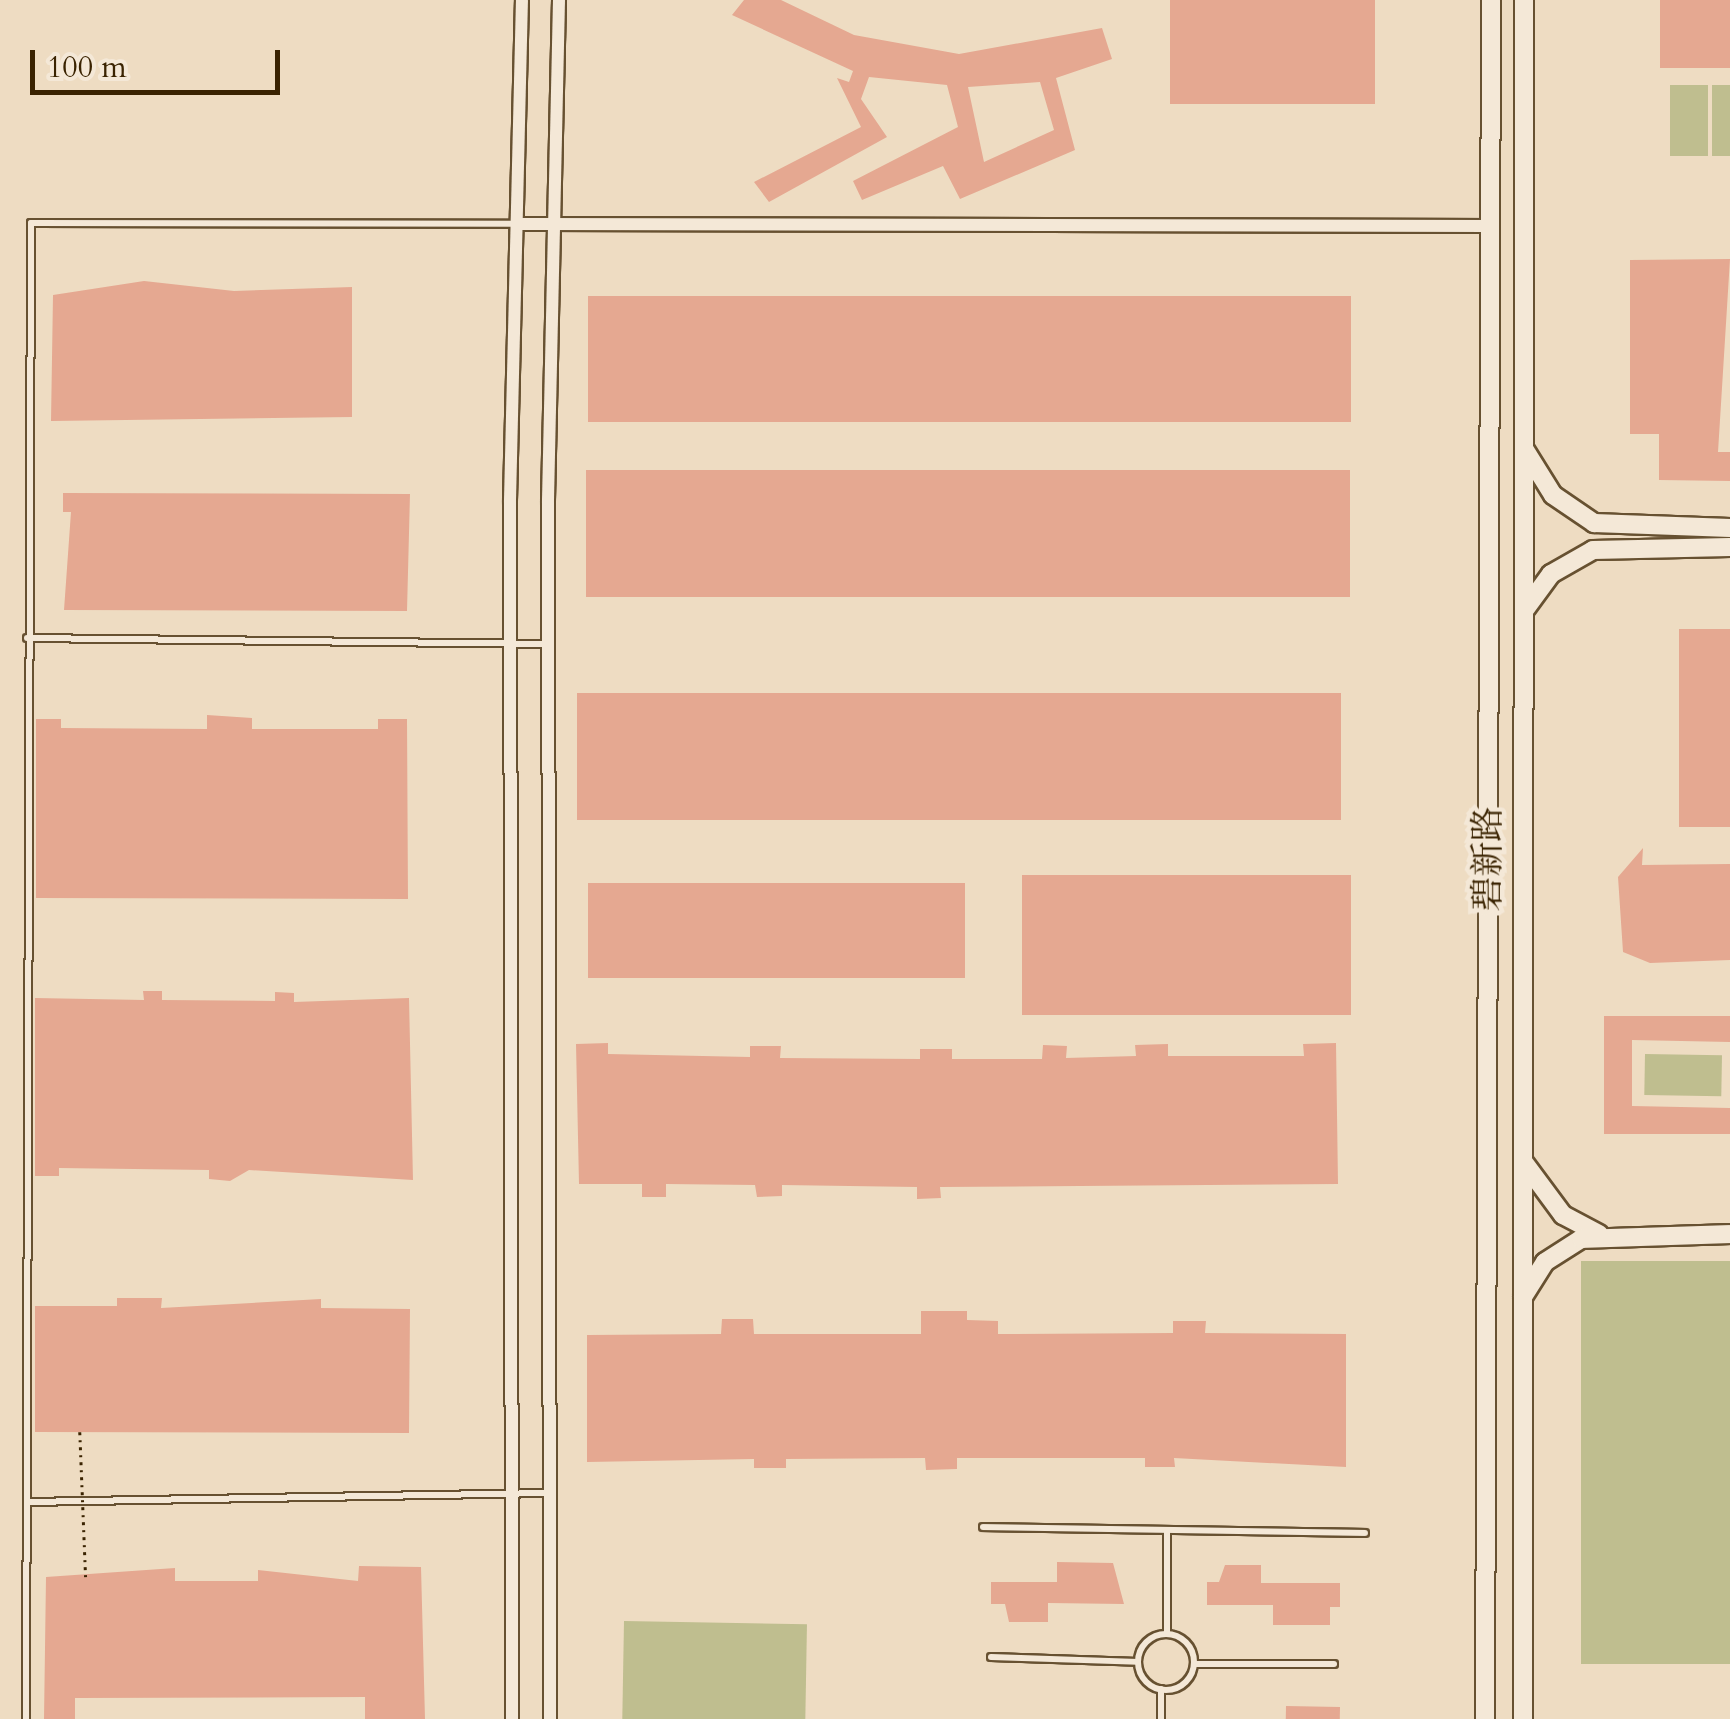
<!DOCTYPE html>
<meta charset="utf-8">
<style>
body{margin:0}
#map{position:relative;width:1730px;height:1719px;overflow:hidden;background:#eedcc2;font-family:Cardo,"Noto Serif SC",serif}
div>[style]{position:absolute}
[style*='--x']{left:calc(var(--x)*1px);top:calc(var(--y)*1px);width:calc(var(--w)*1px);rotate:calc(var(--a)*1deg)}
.green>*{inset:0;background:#bfbe8f;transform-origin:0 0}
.building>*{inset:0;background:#e5a891;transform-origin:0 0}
.roads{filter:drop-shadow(2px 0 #675131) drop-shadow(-2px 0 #675131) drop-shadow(0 2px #675131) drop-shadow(0 -2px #675131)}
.lane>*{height:6px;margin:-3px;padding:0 3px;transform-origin:3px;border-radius:3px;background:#f4e8d7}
.lane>.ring{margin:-3px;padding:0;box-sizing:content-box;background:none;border:6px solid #f4e8d7;border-radius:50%}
.street>*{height:12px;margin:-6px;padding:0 6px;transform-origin:6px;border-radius:6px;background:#f4e8d7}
.secondary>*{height:18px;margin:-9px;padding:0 9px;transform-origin:9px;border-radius:9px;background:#f4e8d7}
.path-bridge>*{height:2.5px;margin-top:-1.25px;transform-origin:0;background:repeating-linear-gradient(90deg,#3a2301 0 2.5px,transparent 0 7.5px)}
span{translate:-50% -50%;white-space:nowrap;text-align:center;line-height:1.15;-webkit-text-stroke:9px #f4e8d7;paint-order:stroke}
.street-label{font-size:35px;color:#3a2301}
.scale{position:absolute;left:30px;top:50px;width:250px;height:45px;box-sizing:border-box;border:5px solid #3a2301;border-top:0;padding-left:12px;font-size:30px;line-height:35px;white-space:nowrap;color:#3a2301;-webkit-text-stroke:8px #f4e8d7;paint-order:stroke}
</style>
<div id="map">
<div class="green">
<div style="left:1670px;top:85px;width:38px;height:71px"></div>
<div style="left:1730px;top:85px;width:71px;height:18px;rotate:90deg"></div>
<div style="left:1645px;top:1054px;width:77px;height:41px;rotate:1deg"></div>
<div style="left:1581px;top:1261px;width:149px;height:403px"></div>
<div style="left:624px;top:1621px;width:183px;height:98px;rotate:1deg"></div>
</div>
<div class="building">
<div style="clip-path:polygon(evenodd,744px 0,781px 0,854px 35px,959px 54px,1102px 28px,1112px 59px,1056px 78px,1075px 150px,960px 199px,943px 166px,862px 200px,853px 181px,958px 127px,947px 85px,869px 77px,861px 99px,887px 137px,769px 202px,754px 182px,861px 127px,837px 78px,849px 82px,853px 71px,732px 15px,744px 0,1040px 82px,1054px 130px,984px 162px,968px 87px,1040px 82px)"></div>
<div style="left:1170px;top:0;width:205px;height:104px"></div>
<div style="left:1660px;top:0;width:70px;height:68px"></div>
<div style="clip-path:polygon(1730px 259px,1718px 452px,1730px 452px,1730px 481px,1659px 480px,1659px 434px,1630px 434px,1630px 260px)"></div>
<div style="clip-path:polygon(144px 281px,234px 291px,352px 287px,352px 417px,51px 421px,53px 295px)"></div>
<div style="left:588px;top:296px;width:763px;height:126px"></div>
<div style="left:586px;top:470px;width:764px;height:127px"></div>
<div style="clip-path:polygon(63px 493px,410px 494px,407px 611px,64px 610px,71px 512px,63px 512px)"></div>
<div style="left:1679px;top:629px;width:51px;height:198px"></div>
<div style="left:577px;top:693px;width:764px;height:127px"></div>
<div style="clip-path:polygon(207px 715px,252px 718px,252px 729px,378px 729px,378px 719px,407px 719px,408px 899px,36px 898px,36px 719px,61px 719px,61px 728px,207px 729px)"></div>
<div style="clip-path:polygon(1643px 848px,1642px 865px,1730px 864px,1730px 960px,1650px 963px,1623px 952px,1618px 877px)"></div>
<div style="left:1351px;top:875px;width:140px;height:329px;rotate:90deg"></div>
<div style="left:588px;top:883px;width:377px;height:95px"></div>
<div style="clip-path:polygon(143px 991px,162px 991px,162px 1000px,275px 1001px,275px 992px,294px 993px,294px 1002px,409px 998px,413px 1180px,249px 1170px,230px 1181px,209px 1179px,209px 1170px,59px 1168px,59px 1176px,35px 1176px,35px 998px,144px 1000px)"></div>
<div style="clip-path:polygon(1604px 1016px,1730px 1016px,1730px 1042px,1632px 1040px,1632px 1106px,1730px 1108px,1730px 1134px,1604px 1134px)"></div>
<div style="clip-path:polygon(608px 1043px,608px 1054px,750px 1057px,750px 1046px,781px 1046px,780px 1058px,920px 1059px,920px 1049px,952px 1049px,952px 1059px,1042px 1059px,1043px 1045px,1067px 1046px,1066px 1058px,1136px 1056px,1135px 1045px,1168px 1044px,1168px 1056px,1304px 1056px,1303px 1044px,1336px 1043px,1338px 1184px,940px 1187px,941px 1198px,917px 1199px,917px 1187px,782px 1185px,782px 1196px,757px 1197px,755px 1185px,666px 1184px,666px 1197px,642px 1197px,642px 1184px,579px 1184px,576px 1044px)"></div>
<div style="clip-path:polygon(117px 1298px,162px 1298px,161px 1308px,321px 1299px,321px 1308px,410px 1309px,409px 1433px,35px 1432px,35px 1306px,117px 1306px)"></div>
<div style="clip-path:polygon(921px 1311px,967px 1311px,967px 1320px,998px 1321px,998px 1334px,1173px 1333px,1173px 1321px,1206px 1321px,1205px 1333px,1346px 1334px,1346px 1467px,1174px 1458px,1175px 1467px,1145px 1467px,1145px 1458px,957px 1458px,957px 1469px,926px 1470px,925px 1458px,786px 1459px,786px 1468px,754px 1468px,754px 1459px,587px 1462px,587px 1335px,721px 1334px,722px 1319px,753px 1319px,754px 1334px,921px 1334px)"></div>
<div style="clip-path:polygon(1057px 1562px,1113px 1563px,1124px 1604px,1048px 1603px,1048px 1622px,1009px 1622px,1005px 1604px,991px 1604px,991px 1582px,1057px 1582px)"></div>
<div style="clip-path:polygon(1225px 1565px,1261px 1565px,1261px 1583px,1340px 1583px,1340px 1607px,1330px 1607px,1330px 1625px,1273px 1625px,1273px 1605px,1207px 1605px,1207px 1582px,1219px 1582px)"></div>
<div style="clip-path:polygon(359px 1566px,421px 1567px,425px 1719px,365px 1719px,365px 1697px,75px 1698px,75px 1719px,44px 1719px,46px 1577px,175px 1568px,175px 1581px,258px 1581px,258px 1570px,358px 1581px)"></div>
<div style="left:1286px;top:1706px;width:54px;height:13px;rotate:1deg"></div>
</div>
<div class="roads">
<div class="lane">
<div style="--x:27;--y:638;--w:521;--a:0.66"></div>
<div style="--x:27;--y:1502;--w:522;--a:-0.99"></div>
<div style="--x:983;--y:1527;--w:382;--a:0.9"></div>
<div style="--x:1167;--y:1530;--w:104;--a:90"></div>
<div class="ring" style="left:1138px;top:1634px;width:50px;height:50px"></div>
<div style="--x:991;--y:1657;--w:147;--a:1.9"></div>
<div style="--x:1194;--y:1664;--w:140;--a:0"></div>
<div style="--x:1161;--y:1689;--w:30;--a:90"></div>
<div style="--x:26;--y:1719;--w:1496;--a:-89.81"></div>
<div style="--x:31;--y:223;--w:486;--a:0.1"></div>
</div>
<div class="street">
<div style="--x:517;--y:224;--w:973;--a:0.12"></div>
<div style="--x:512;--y:1719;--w:1219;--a:-90.09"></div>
<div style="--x:510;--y:500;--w:500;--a:-88.63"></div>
<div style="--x:550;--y:1719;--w:1219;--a:-90.09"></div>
<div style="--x:548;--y:500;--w:500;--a:-88.74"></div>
</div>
<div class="secondary">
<div style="--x:1525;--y:450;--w:53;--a:58.1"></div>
<div style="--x:1553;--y:495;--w:50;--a:34.3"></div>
<div style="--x:1594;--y:523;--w:136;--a:2.1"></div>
<div style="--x:1524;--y:611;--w:46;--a:-53.9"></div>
<div style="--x:1551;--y:574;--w:48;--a:-29.7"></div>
<div style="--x:1593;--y:550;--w:137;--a:-1.3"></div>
<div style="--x:1523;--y:1161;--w:67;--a:53.5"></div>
<div style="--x:1563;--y:1215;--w:41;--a:27.8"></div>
<div style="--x:1523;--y:1297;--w:41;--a:-57.8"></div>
<div style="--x:1545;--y:1262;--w:43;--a:-32.6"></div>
<div style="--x:1581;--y:1239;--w:149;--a:-1.9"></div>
<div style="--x:1485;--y:1719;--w:1719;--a:-89.8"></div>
<div style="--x:1523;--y:1719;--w:1719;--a:-89.97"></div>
</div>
</div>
<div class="path-bridge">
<div style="--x:80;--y:1432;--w:147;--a:87.7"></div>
</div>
<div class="street-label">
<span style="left:1488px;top:859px;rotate:-90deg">碧新路</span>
</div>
<div class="scale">100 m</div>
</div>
